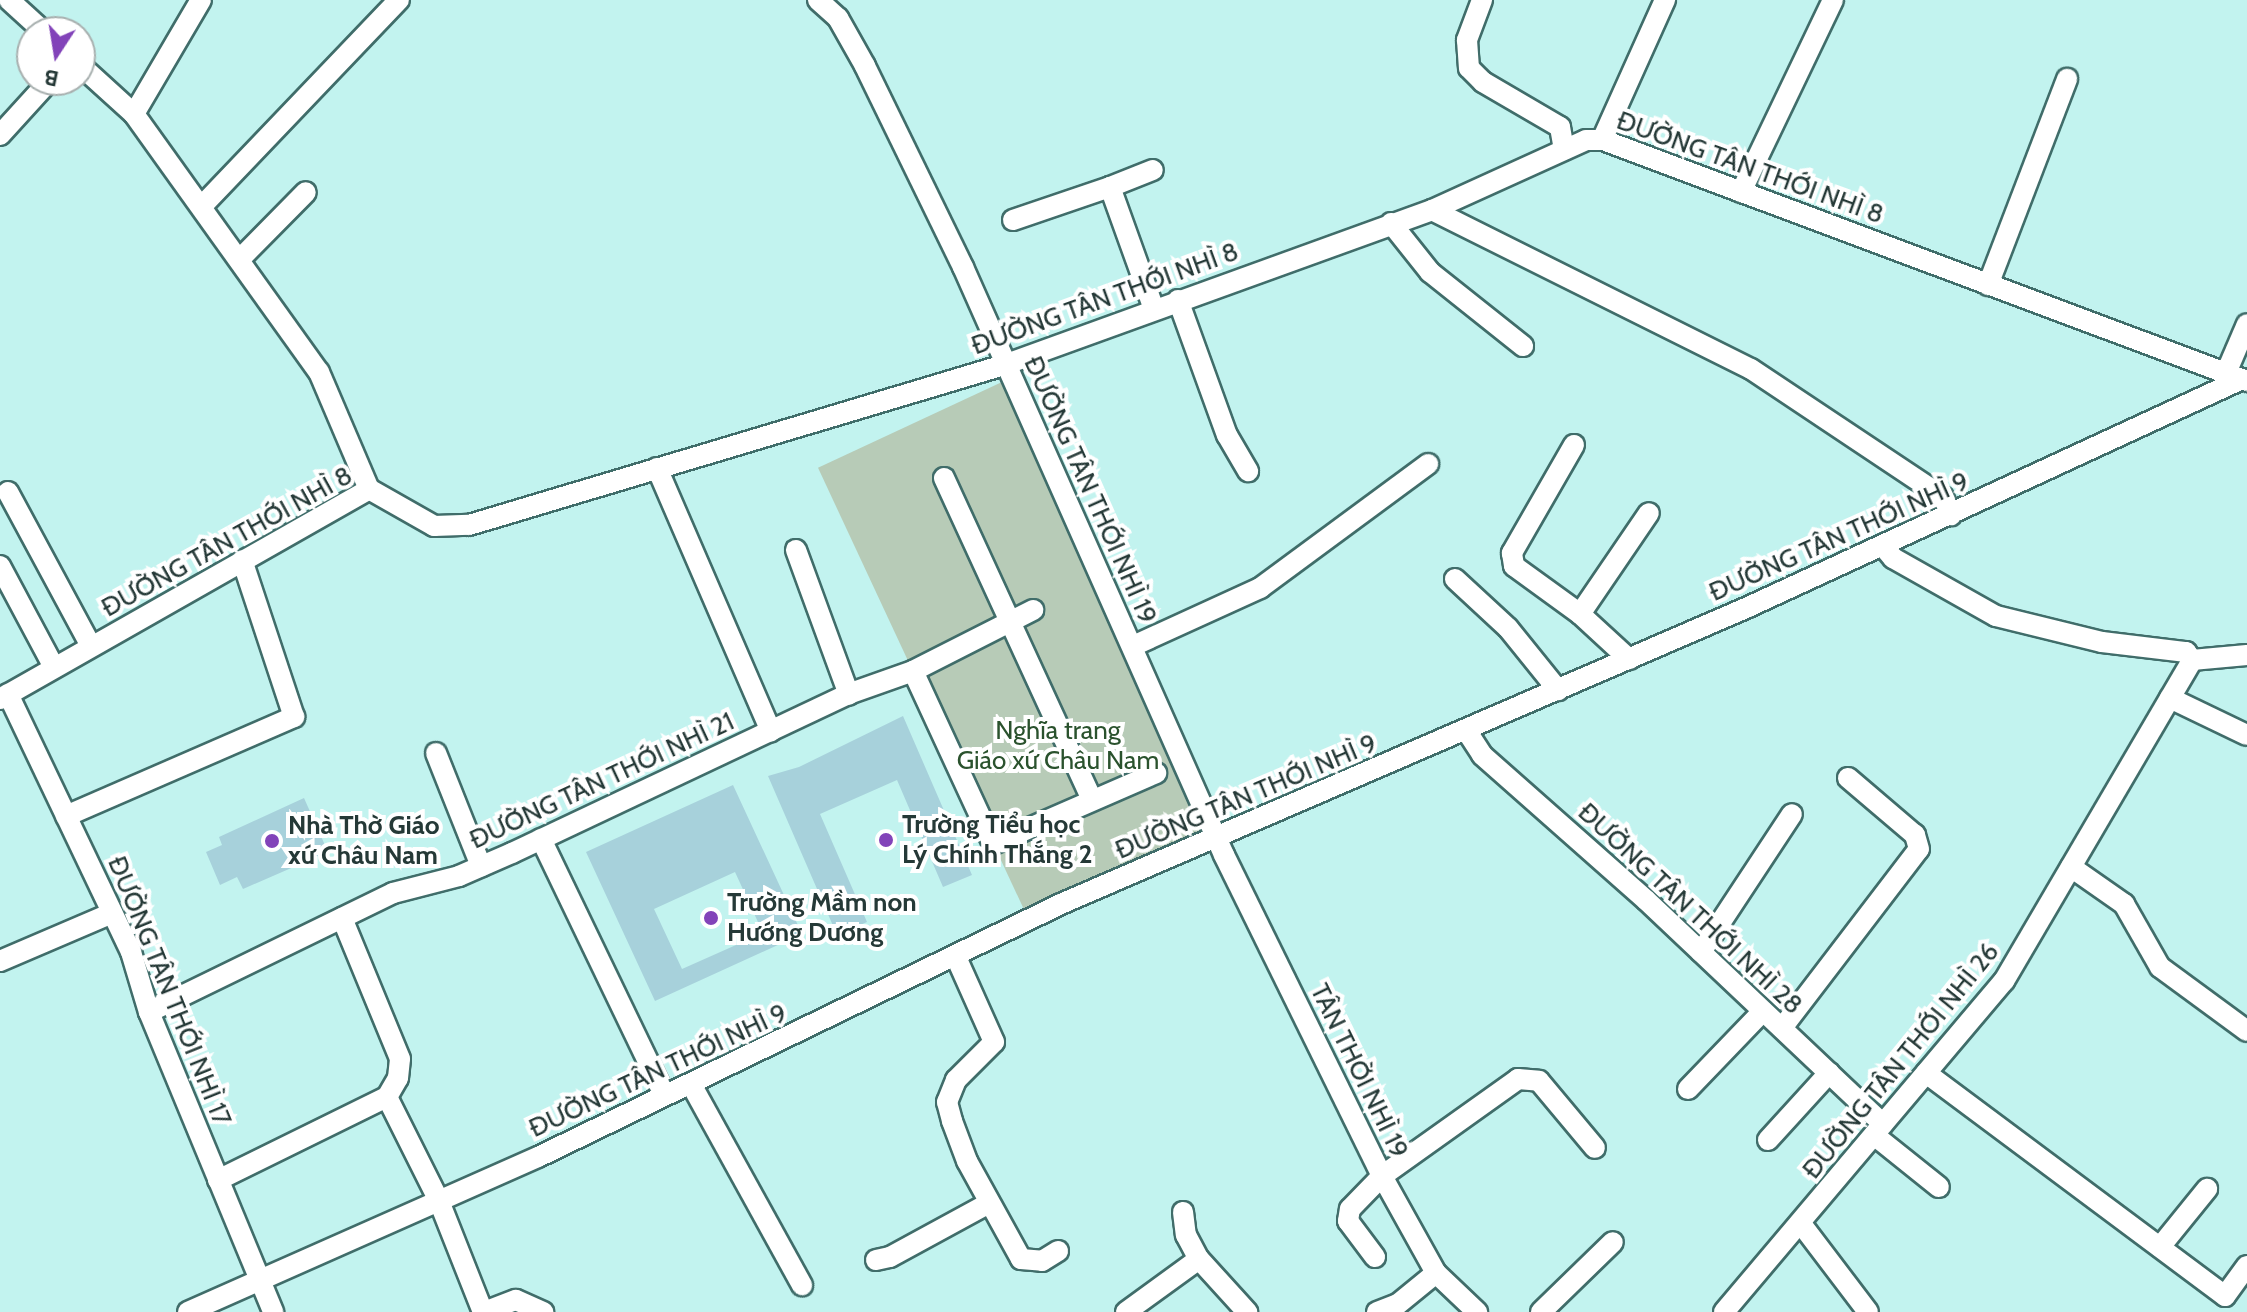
<!DOCTYPE html>
<meta charset="utf-8">
<style>
body{margin:0}
#map{position:relative;width:2247px;height:1312px;overflow:hidden;background:#c2f3ef;font-family:Cabin,sans-serif}
div>[style]{position:absolute}
[style*='--x']{left:calc(var(--x)*1px);top:calc(var(--y)*1px);width:calc(var(--w)*1px);rotate:calc(var(--a)*1deg)}
.green>*{inset:0;background:#b7cbb7;transform-origin:0 0}
.building>*{inset:0;background:#a7d1db}
.roads{filter:drop-shadow(2px 0 #406d6a) drop-shadow(-2px 0 #406d6a) drop-shadow(0 2px #406d6a) drop-shadow(0 -2px #406d6a)}
.minor>*{height:20px;margin:-10px;padding:0 10px;transform-origin:10px;border-radius:10px;background:#fff}
.dots>*{width:22px;height:22px;translate:-50% -50%;box-sizing:border-box;border:4px solid #fff;border-radius:50%}
span{translate:-50% -50%;white-space:nowrap;text-align:center;line-height:1.15;-webkit-text-stroke:8px #fff;paint-order:stroke}
.street-label{font-size:26px;color:#253937}
.park-label{font-size:26px;color:#2a522d}
.poi-label{font-size:26px;color:#253937;font-weight:700}
.left{translate:0 -50%;text-align:left}
.north{position:absolute;left:16px;top:16px;width:80px;height:80px;box-sizing:border-box;background:#fff;border:2px solid #a8b0af;border-radius:50%;rotate:192deg;font-size:22px;font-weight:700;line-height:32px;text-align:center;color:#253937}
.north::after{content:'';display:block;margin:auto;width:28px;height:36px;background:#8243b9;clip-path:polygon(50% 0,100% 100%,50% 72%,0 100%)}
</style>
<div id="map">
<div class="green">
<div style="left:1002px;top:382px;width:494px;height:203px;rotate:65deg"></div>
</div>
<div class="building">
<div style="clip-path:polygon(903px 716px,972px 875px,943px 887px,897px 780px,820px 814px,867px 922px,837px 935px,768px 776px,799px 767px)"></div>
<div style="clip-path:polygon(evenodd,733px 785px,802px 934px,655px 1001px,586px 852px,733px 785px,735px 872px,763px 933px,682px 969px,654px 909px,735px 872px)"></div>
<div style="clip-path:polygon(304px 798px,328px 852px,243px 889px,237px 877px,220px 885px,206px 852px,222px 845px,219px 837px)"></div>
</div>
<div class="roads">
<div class="minor">
<div style="--x:9;--y:0;--w:47;--a:42.4"></div>
<div style="--x:818;--y:0;--w:27;--a:42"></div>
<div style="--x:838;--y:18;--w:55;--a:60.6"></div>
<div style="--x:865;--y:66;--w:224;--a:64"></div>
<div style="--x:963;--y:267;--w:643;--a:66.06"></div>
<div style="--x:1224;--y:855;--w:358;--a:63.8"></div>
<div style="--x:1382;--y:1176;--w:111;--a:60.9"></div>
<div style="--x:1436;--y:1273;--w:57;--a:43.6"></div>
<div style="--x:1482;--y:0;--w:43;--a:110.6"></div>
<div style="--x:1467;--y:40;--w:28;--a:86"></div>
<div style="--x:1469;--y:68;--w:20;--a:45"></div>
<div style="--x:1483;--y:82;--w:89;--a:30.3"></div>
<div style="--x:1560;--y:127;--w:23;--a:80"></div>
<div style="--x:80;--y:65;--w:73;--a:42.2"></div>
<div style="--x:134;--y:114;--w:317;--a:54.4"></div>
<div style="--x:319;--y:372;--w:127;--a:66.9"></div>
<div style="--x:134;--y:114;--w:132;--a:-59.6"></div>
<div style="--x:0;--y:135;--w:74;--a:-47.7"></div>
<div style="--x:1602;--y:140;--w:154;--a:-65.8"></div>
<div style="--x:1110;--y:187;--w:46;--a:-21.6"></div>
<div style="--x:1741;--y:192;--w:213;--a:-64.4"></div>
<div style="--x:202;--y:206;--w:285;--a:-46.3"></div>
<div style="--x:1432;--y:210;--w:356;--a:26.5"></div>
<div style="--x:1751;--y:369;--w:231;--a:33.7"></div>
<div style="--x:1943;--y:497;--w:20;--a:66"></div>
<div style="--x:1013;--y:220;--w:102;--a:-18.8"></div>
<div style="--x:1110;--y:187;--w:130;--a:70.2"></div>
<div style="--x:1391;--y:223;--w:63;--a:51.5"></div>
<div style="--x:1430;--y:272;--w:119;--a:38.5"></div>
<div style="--x:239;--y:260;--w:95;--a:-45.4"></div>
<div style="--x:1988;--y:285;--w:221;--a:-69"></div>
<div style="--x:1178;--y:300;--w:144;--a:70.1"></div>
<div style="--x:1227;--y:435;--w:42;--a:59.7"></div>
<div style="--x:2226;--y:373;--w:53;--a:-66.8"></div>
<div style="--x:1574;--y:445;--w:125;--a:119.9"></div>
<div style="--x:1512;--y:553;--w:13;--a:81"></div>
<div style="--x:1514;--y:566;--w:82;--a:36"></div>
<div style="--x:1580;--y:614;--w:67;--a:42.6"></div>
<div style="--x:657;--y:468;--w:287;--a:66.6"></div>
<div style="--x:944;--y:478;--w:352;--a:65.3"></div>
<div style="--x:8;--y:492;--w:175;--a:61.7"></div>
<div style="--x:1883;--y:546;--w:16;--a:50"></div>
<div style="--x:1893;--y:558;--w:118;--a:29.4"></div>
<div style="--x:1996;--y:616;--w:109;--a:13.8"></div>
<div style="--x:2102;--y:642;--w:85;--a:6.8"></div>
<div style="--x:2186;--y:652;--w:10;--a:53"></div>
<div style="--x:796;--y:550;--w:154;--a:69.9"></div>
<div style="--x:0;--y:566;--w:115;--a:61.9"></div>
<div style="--x:1455;--y:579;--w:72;--a:42.8"></div>
<div style="--x:1508;--y:628;--w:80;--a:51.1"></div>
<div style="--x:1580;--y:614;--w:122;--a:-55.7"></div>
<div style="--x:1133;--y:646;--w:140;--a:-24.5"></div>
<div style="--x:1260;--y:588;--w:209;--a:-36.4"></div>
<div style="--x:2192;--y:660;--w:55;--a:-5.2"></div>
<div style="--x:913;--y:671;--w:191;--a:65.2"></div>
<div style="--x:993;--y:844;--w:178;--a:-23.5"></div>
<div style="--x:8;--y:694;--w:286;--a:64.5"></div>
<div style="--x:131;--y:952;--w:63;--a:73.3"></div>
<div style="--x:149;--y:1012;--w:325;--a:67.5"></div>
<div style="--x:2170;--y:698;--w:85;--a:25.7"></div>
<div style="--x:0;--y:699;--w:425;--a:-29.6"></div>
<div style="--x:369;--y:489;--w:75;--a:29.6"></div>
<div style="--x:434;--y:526;--w:35;--a:-2"></div>
<div style="--x:469;--y:525;--w:558;--a:-16.65"></div>
<div style="--x:1004;--y:365;--w:455;--a:-19.9"></div>
<div style="--x:1432;--y:210;--w:169;--a:-24.4"></div>
<div style="--x:1586;--y:140;--w:17;--a:0"></div>
<div style="--x:1603;--y:140;--w:688;--a:20.52"></div>
<div style="--x:1466;--y:730;--w:30;--a:57"></div>
<div style="--x:1482;--y:755;--w:219;--a:41.5"></div>
<div style="--x:1646;--y:900;--w:326;--a:43.4"></div>
<div style="--x:436;--y:753;--w:122;--a:68.3"></div>
<div style="--x:66;--y:816;--w:249;--a:-23.5"></div>
<div style="--x:294;--y:717;--w:165;--a:-108.3"></div>
<div style="--x:541;--y:839;--w:284;--a:64.3"></div>
<div style="--x:2071;--y:867;--w:65;--a:34.9"></div>
<div style="--x:2124;--y:904;--w:73;--a:60.3"></div>
<div style="--x:2160;--y:967;--w:108;--a:36.3"></div>
<div style="--x:342;--y:918;--w:152;--a:67.6"></div>
<div style="--x:400;--y:1059;--w:19;--a:96"></div>
<div style="--x:398;--y:1078;--w:22;--a:120"></div>
<div style="--x:1701;--y:952;--w:165;--a:-56.6"></div>
<div style="--x:956;--y:957;--w:93;--a:65.9"></div>
<div style="--x:994;--y:1042;--w:54;--a:135"></div>
<div style="--x:956;--y:1080;--w:24;--a:112"></div>
<div style="--x:947;--y:1102;--w:20;--a:75"></div>
<div style="--x:952;--y:1121;--w:43;--a:69.4"></div>
<div style="--x:967;--y:1161;--w:112;--a:61.1"></div>
<div style="--x:1021;--y:1259;--w:21;--a:5"></div>
<div style="--x:1042;--y:1261;--w:19;--a:-32"></div>
<div style="--x:0;--y:961;--w:122;--a:-23.2"></div>
<div style="--x:149;--y:1012;--w:271;--a:-26"></div>
<div style="--x:393;--y:893;--w:68;--a:-14.4"></div>
<div style="--x:459;--y:876;--w:58;--a:-23.5"></div>
<div style="--x:512;--y:853;--w:375;--a:-25.3"></div>
<div style="--x:851;--y:693;--w:66;--a:-19.5"></div>
<div style="--x:913;--y:671;--w:135;--a:-26.9"></div>
<div style="--x:1782;--y:1028;--w:225;--a:-52.6"></div>
<div style="--x:1919;--y:849;--w:15;--a:-106"></div>
<div style="--x:1915;--y:835;--w:88;--a:-139.6"></div>
<div style="--x:1926;--y:1073;--w:373;--a:36.7"></div>
<div style="--x:2225;--y:1296;--w:37;--a:-54"></div>
<div style="--x:691;--y:1084;--w:230;--a:61.1"></div>
<div style="--x:1688;--y:1089;--w:108;--a:-46.1"></div>
<div style="--x:387;--y:1097;--w:116;--a:63.4"></div>
<div style="--x:439;--y:1201;--w:119;--a:68.4"></div>
<div style="--x:1874;--y:1135;--w:83;--a:38.7"></div>
<div style="--x:1768;--y:1140;--w:91;--a:-47.7"></div>
<div style="--x:218;--y:1180;--w:188;--a:-26.2"></div>
<div style="--x:1183;--y:1212;--w:23;--a:83"></div>
<div style="--x:1186;--y:1235;--w:27;--a:62"></div>
<div style="--x:1199;--y:1259;--w:72;--a:47.8"></div>
<div style="--x:1802;--y:1225;--w:109;--a:52.8"></div>
<div style="--x:2160;--y:1247;--w:75;--a:-51"></div>
<div style="--x:1375;--y:1257;--w:45;--a:-126.9"></div>
<div style="--x:1348;--y:1221;--w:12;--a:-81"></div>
<div style="--x:1350;--y:1209;--w:46;--a:-45.9"></div>
<div style="--x:1382;--y:1176;--w:167;--a:-35.5"></div>
<div style="--x:1518;--y:1079;--w:21;--a:5"></div>
<div style="--x:1539;--y:1081;--w:87;--a:50.1"></div>
<div style="--x:876;--y:1260;--w:14;--a:-12"></div>
<div style="--x:890;--y:1257;--w:113;--a:-28.6"></div>
<div style="--x:188;--y:1312;--w:383;--a:-23.9"></div>
<div style="--x:538;--y:1157;--w:583;--a:-25.82"></div>
<div style="--x:1063;--y:903;--w:744;--a:-23.36"></div>
<div style="--x:1746;--y:608;--w:546;--a:-24.78"></div>
<div style="--x:484;--y:1312;--w:34;--a:-21"></div>
<div style="--x:516;--y:1300;--w:30;--a:24"></div>
<div style="--x:1126;--y:1312;--w:90;--a:-36"></div>
<div style="--x:1377;--y:1312;--w:22;--a:-21"></div>
<div style="--x:1398;--y:1304;--w:49;--a:-39.2"></div>
<div style="--x:1541;--y:1312;--w:100;--a:-44.2"></div>
<div style="--x:1724;--y:1312;--w:434;--a:-49.8"></div>
<div style="--x:2004;--y:981;--w:372;--a:-59.6"></div>
</div>
</div>
<div class="dots">
<div style="left:886px;top:840px;background:#8243b9"></div>
<div style="left:272px;top:841px;background:#8243b9"></div>
<div style="left:711px;top:918px;background:#8243b9"></div>
</div>
<div class="street-label">
<span style="left:1750px;top:168px;rotate:20deg">ĐƯỜNG TÂN THỚI NHÌ 8</span>
<span style="left:1105px;top:299px;rotate:-20deg">ĐƯỜNG TÂN THỚI NHÌ 8</span>
<span style="left:1090px;top:490px;rotate:66deg">ĐƯỜNG TÂN THỚI NHÌ 19</span>
<span style="left:1839px;top:537px;rotate:-24deg">ĐƯỜNG TÂN THỚI NHÌ 9</span>
<span style="left:227px;top:542px;rotate:-29deg">ĐƯỜNG TÂN THỚI NHÌ 8</span>
<span style="left:602px;top:781px;rotate:-25deg">ĐƯỜNG TÂN THỚI NHÌ 21</span>
<span style="left:1246px;top:797px;rotate:-23deg">ĐƯỜNG TÂN THỚI NHÌ 9</span>
<span style="left:1690px;top:909px;rotate:43deg">ĐƯỜNG TÂN THỚI NHÌ 28</span>
<span style="left:169px;top:991px;rotate:68deg">ĐƯỜNG TÂN THỚI NHÌ 17</span>
<span style="left:1901px;top:1061px;rotate:-51deg">ĐƯỜNG TÂN THỚI NHÌ 26</span>
<span style="left:658px;top:1071px;rotate:-25deg">ĐƯỜNG TÂN THỚI NHÌ 9</span>
<span style="left:1359px;top:1071px;rotate:64deg">TÂN THỜI NHÌ 19</span>
</div>
<div class="park-label">
<span style="left:1058px;top:746px">Nghĩa trang<br>Giáo xứ Châu Nam</span>
</div>
<div class="poi-label">
<span class="left" style="left:902px;top:840px">Trường Tiểu học<br>Lý Chính Thắng 2</span>
<span class="left" style="left:288px;top:841px">Nhà Thờ Giáo<br>xứ Châu Nam</span>
<span class="left" style="left:727px;top:918px">Trường Mầm non<br>Hướng Dương</span>
</div>
<div class="north">B</div>
</div>
